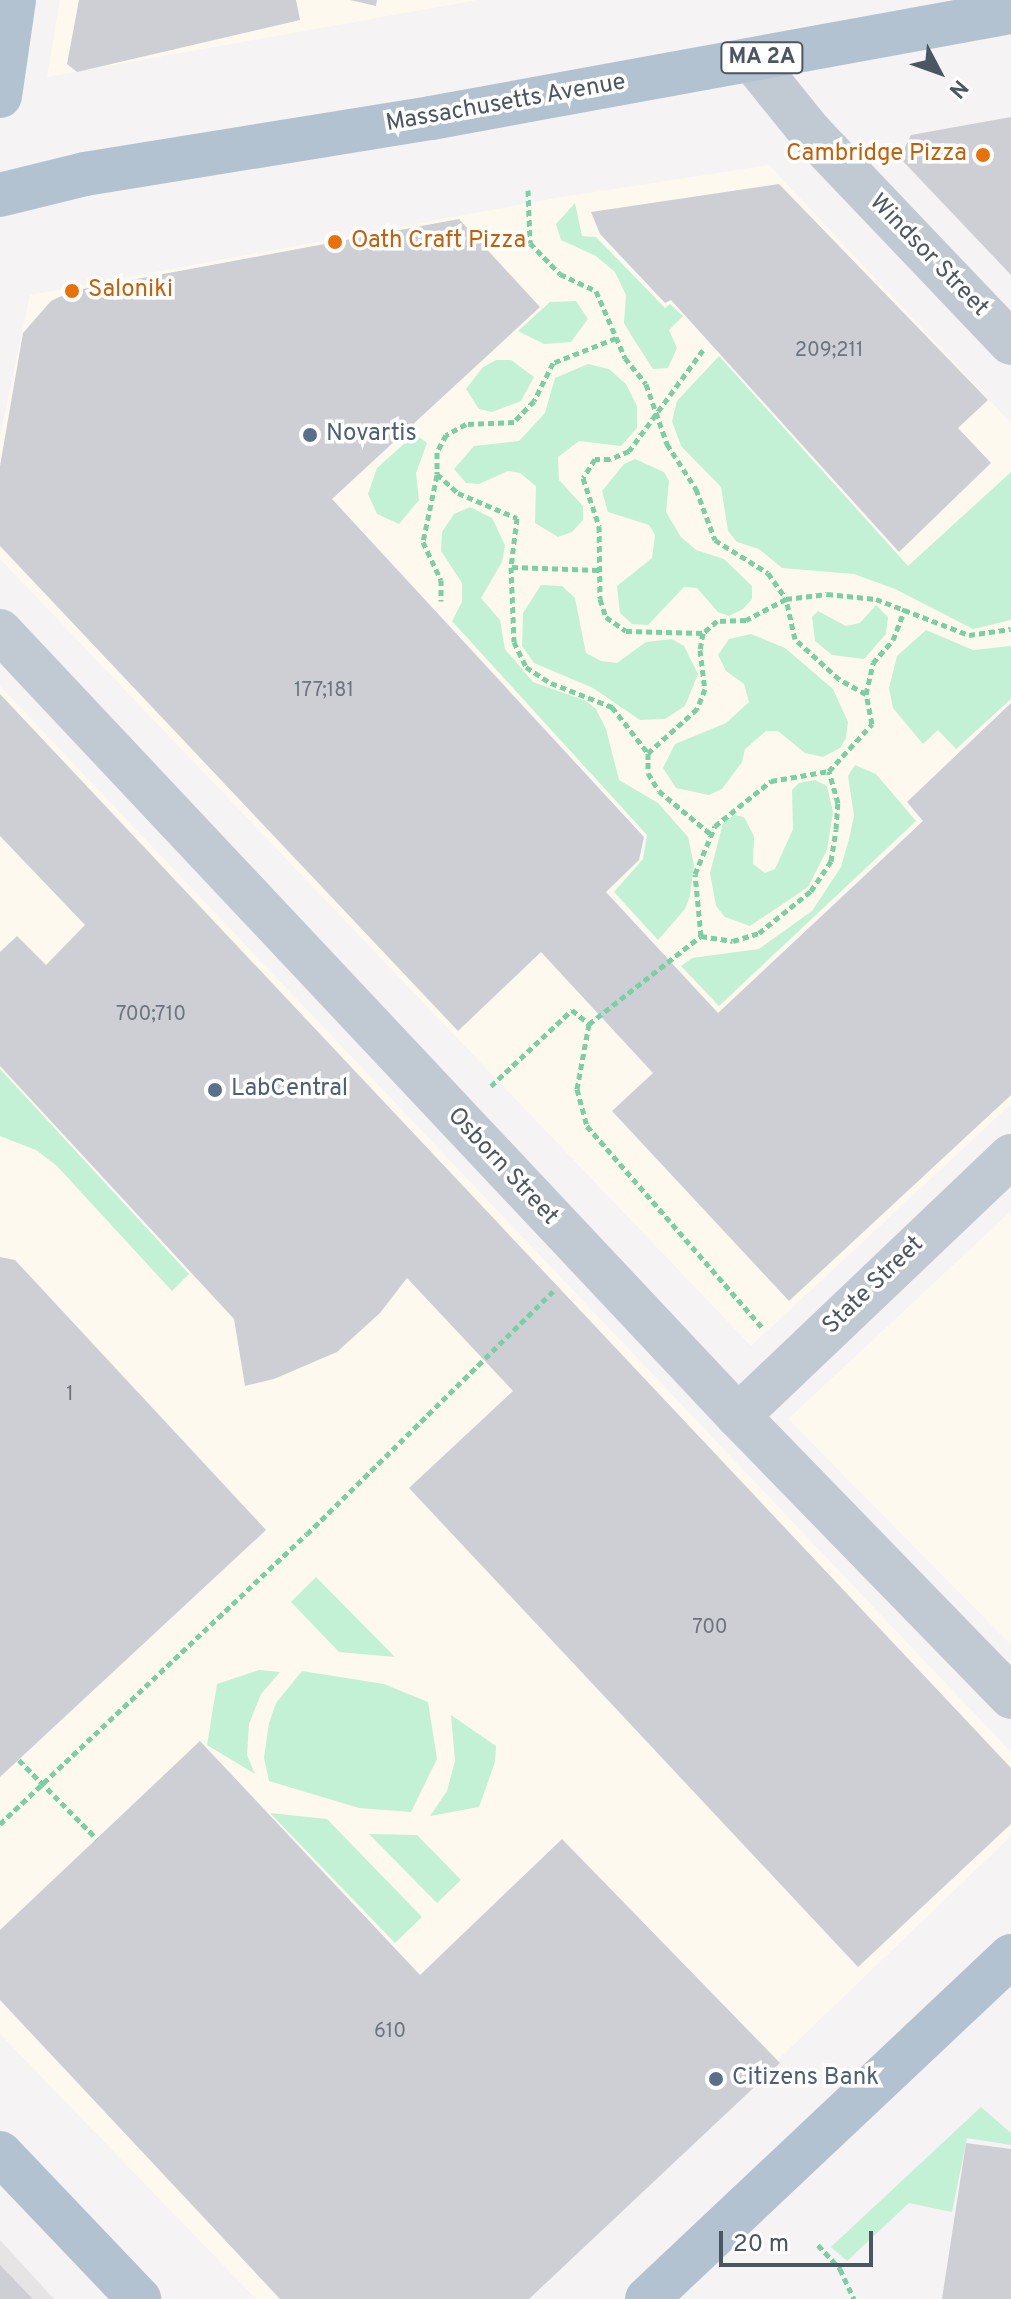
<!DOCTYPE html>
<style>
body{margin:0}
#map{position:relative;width:1011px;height:2299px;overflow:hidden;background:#f5f3f3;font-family:Overpass,sans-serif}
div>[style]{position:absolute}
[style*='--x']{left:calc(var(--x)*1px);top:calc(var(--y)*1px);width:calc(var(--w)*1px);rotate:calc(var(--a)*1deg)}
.commercial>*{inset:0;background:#fdf9ef}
.education>*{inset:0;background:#e6e4e5}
.green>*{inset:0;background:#c3f1d5}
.building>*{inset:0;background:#cdcfd5}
.path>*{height:5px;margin-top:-2.5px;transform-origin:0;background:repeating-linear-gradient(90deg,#7ad0a6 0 6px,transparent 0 10px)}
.minor>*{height:44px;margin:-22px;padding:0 22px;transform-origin:22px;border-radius:22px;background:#c1cad2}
.major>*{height:44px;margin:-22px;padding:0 22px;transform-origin:22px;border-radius:22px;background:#b3c2d1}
.path-bridge>*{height:5px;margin-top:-2.5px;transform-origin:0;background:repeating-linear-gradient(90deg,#7ad0a6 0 6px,transparent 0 10px)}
.dots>*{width:22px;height:22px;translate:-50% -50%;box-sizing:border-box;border:4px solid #fff;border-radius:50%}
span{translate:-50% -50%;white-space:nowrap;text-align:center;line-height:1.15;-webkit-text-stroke:7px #fff;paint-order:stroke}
.number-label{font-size:20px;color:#6b747e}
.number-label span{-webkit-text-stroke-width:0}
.shield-label span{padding:2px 6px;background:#fff;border:2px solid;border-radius:6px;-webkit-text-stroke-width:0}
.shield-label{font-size:22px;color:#4a5661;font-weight:700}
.street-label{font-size:24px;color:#4a5661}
.food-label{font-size:24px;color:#c56008}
.right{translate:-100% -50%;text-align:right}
.left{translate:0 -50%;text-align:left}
.service-label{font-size:24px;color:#4e5e75}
.north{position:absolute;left:899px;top:32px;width:80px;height:80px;-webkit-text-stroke:6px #fff;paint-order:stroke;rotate:131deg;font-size:22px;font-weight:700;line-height:32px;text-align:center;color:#4a5661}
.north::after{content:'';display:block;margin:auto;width:28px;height:36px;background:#4a5661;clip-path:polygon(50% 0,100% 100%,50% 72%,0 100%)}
.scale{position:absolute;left:719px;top:2231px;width:154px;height:36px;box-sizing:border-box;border:4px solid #4a5661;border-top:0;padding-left:10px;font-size:24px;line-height:28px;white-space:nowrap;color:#4a5661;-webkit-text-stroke:6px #fff;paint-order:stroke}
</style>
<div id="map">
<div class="commercial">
<div style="clip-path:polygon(60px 0,477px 0,47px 77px)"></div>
<div style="clip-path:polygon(769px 165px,1011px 423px,1011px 1104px,751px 1346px,0 559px,0 436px,30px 295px,556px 198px)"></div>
<div style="clip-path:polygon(0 686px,1011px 1752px,1011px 1836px,529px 2299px,256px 2299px,0 2034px)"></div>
<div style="clip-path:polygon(1011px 1211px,1011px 1645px,788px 1419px)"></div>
</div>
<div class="education">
<div style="clip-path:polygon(0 2240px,54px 2299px,0 2299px)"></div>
</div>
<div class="green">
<div style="clip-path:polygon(575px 203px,582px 236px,596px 237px,665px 308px,670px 304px,683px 316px,669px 330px,677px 348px,668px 368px,653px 369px,631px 335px,624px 323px,626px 295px,615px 272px,596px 256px,561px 240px,556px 224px)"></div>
<div style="clip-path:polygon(576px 301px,588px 319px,571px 342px,544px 344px,518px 331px,550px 302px)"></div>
<div style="clip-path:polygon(719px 356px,908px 566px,1011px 472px,1011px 620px,973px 629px,895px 589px,854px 574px,782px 568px,759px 549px,737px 542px,728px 531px,721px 487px,681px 446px,672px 421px,677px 401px)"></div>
<div style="clip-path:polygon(496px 360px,511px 360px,534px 377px,521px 401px,492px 412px,479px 409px,466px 389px,483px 367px)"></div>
<div style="clip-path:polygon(588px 364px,609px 369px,626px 384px,637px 406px,637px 428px,621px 446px,579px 441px,558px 457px,559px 480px,583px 506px,583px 520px,572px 532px,558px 537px,535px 523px,536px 486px,520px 473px,508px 471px,479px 484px,466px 483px,454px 469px,474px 446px,519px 441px,545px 413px,555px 378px)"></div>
<div style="clip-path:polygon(415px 434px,427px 443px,416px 473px,419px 500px,399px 524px,377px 514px,368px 494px,377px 468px)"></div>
<div style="clip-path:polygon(635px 459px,664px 472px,669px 481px,666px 512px,681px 537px,696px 550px,724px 559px,752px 586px,752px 599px,743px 609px,729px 616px,718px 612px,697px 588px,684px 587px,648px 625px,632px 624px,620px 613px,617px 586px,652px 558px,655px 535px,649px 525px,608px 512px,602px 491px,624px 464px)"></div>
<div style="clip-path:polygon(470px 507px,492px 518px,505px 545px,502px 562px,481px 598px,500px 620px,505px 649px,533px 682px,586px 701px,596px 709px,606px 729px,619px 780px,658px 803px,688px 837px,694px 865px,690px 896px,685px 909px,658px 940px,614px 892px,643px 859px,647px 835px,452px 621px,462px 602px,462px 583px,441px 551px,442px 532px,454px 514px)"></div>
<div style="clip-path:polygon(541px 585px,562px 586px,575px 598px,586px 653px,601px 661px,617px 663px,646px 642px,672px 639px,684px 646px,698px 674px,685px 706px,665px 719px,640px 720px,593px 688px,534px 663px,522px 646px,523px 613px)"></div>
<div style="clip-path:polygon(876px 605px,888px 617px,886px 634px,864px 659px,832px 655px,815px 641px,812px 617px,818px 611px,846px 626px,860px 623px)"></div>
<div style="clip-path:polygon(926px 630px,973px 650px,1011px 646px,1011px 699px,956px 749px,938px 730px,923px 744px,893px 708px,889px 688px,897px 656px)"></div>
<div style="clip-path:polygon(751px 634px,785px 648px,833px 689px,848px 722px,846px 738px,840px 748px,823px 757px,805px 753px,778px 731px,766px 731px,745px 749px,742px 762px,722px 789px,709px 795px,676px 788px,663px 768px,675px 744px,726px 723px,749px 702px,744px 684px,726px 671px,718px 655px,729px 639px)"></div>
<div style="clip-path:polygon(855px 765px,876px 774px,916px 821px,719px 1006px,681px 966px,692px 958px,759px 949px,812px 911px,841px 867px,849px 839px,854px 816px,848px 776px)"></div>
<div style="clip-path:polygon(815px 780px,827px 786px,833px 812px,827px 850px,808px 887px,750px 926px,725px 917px,716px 906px,710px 873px,723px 823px,734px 815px,744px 817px,754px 836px,753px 864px,765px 873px,775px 869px,793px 829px,792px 790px,799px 783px)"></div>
<div style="clip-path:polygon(0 1069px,189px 1274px,172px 1291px,57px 1166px,36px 1150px,0 1136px)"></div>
<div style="clip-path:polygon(316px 1577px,395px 1657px,339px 1652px,291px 1602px)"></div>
<div style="clip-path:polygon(259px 1670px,280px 1672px,261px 1694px,249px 1724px,247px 1755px,255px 1774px,207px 1745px,217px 1684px)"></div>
<div style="clip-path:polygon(302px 1671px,384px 1684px,428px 1702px,437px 1759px,411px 1812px,359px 1808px,269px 1781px,264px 1758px,269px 1723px,276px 1703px)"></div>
<div style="clip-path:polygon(451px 1715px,496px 1746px,495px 1762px,479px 1807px,430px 1816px,447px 1791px,455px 1761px)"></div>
<div style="clip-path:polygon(270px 1813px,327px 1819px,422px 1917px,395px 1943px)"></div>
<div style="clip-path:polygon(369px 1834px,417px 1835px,461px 1880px,437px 1903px)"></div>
<div style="clip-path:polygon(981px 2107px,1011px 2133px,1011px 2145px,967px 2138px,952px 2212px,909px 2203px,847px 2261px,831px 2247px)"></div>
</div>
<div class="building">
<div style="clip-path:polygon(79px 0,296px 0,300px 20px,77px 72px,67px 64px)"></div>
<div style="clip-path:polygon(350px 0,377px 0,376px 6px)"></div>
<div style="clip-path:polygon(1011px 117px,1011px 275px,900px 158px,911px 135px)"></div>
<div style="clip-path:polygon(779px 184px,988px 400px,958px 428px,991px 463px,899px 552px,671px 300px,665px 303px,600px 234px,591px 212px)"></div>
<div style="clip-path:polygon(459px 219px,540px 307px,332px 499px,644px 837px,639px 860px,606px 892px,718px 1013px,923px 821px,907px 802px,1011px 703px,1011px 1095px,789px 1301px,612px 1111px,653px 1073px,541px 952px,458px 1031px,0 546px,0 466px,23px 333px,51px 301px,72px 291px)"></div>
<div style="clip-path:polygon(0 694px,1011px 1768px,1011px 1824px,858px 1967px,409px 1488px,513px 1391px,407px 1278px,380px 1313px,337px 1352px,274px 1379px,245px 1386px,234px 1319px,0 1066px,0 952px,17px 936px,46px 965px,85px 925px,0 836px)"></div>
<div style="clip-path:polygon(0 1257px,15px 1260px,266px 1530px,0 1777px)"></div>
<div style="clip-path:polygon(200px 1741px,420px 1975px,562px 1839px,780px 2063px,529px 2299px,280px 2299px,0 2000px,0 1930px)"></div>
<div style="clip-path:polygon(966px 2143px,1011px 2149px,1011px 2299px,942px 2299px)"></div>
<div style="clip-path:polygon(0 2265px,33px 2299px,0 2299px)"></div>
</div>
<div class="path">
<div style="--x:528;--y:190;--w:53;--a:87.8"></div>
<div style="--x:530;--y:243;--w:43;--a:45.9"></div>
<div style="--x:560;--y:274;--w:40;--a:25"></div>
<div style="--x:596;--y:291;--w:73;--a:66.6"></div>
<div style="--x:625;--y:358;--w:33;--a:51"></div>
<div style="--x:646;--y:384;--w:64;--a:70.7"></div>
<div style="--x:667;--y:444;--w:54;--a:57.2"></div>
<div style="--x:696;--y:489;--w:54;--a:69.6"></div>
<div style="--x:715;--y:540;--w:62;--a:31.9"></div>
<div style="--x:768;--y:573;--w:32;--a:55"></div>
<div style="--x:786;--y:599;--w:45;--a:152.3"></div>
<div style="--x:746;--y:620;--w:29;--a:178"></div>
<div style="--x:717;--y:621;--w:18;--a:139"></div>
<div style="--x:703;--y:633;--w:17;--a:100"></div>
<div style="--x:700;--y:650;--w:39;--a:83"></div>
<div style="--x:705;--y:689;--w:22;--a:112"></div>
<div style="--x:697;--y:709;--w:66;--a:138.1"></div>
<div style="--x:648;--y:753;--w:20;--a:90"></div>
<div style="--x:648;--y:773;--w:21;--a:59"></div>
<div style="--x:659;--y:791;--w:70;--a:39.8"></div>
<div style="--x:616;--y:338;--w:68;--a:158.4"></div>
<div style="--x:553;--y:363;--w:42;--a:116.6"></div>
<div style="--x:534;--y:401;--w:29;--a:134"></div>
<div style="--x:514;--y:422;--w:48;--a:177.6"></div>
<div style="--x:466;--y:424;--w:23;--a:151"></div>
<div style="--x:446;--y:435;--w:19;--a:118"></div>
<div style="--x:437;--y:452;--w:22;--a:90"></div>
<div style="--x:437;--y:474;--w:28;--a:42"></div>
<div style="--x:458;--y:493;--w:64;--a:23"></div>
<div style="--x:517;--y:518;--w:49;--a:97"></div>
<div style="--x:511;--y:567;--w:75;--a:87.7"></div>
<div style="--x:514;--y:642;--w:28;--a:64"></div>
<div style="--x:526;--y:667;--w:30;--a:33"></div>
<div style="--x:551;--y:683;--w:66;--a:21.5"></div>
<div style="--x:612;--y:707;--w:58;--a:52"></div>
<div style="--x:703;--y:350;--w:125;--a:126.2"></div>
<div style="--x:629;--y:451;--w:21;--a:157"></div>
<div style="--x:610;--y:459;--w:15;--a:180"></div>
<div style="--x:595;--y:459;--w:22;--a:122"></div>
<div style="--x:583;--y:478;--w:51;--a:71.6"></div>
<div style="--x:599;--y:526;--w:73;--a:89.2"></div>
<div style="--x:600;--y:599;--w:19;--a:72"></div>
<div style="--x:606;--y:617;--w:24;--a:35"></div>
<div style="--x:626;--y:631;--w:77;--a:1.5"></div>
<div style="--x:437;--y:475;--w:68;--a:101.8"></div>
<div style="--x:423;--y:542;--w:42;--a:64.7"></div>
<div style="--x:441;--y:580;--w:21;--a:90"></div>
<div style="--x:512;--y:567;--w:87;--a:2"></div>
<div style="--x:866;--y:694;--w:32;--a:-77"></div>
<div style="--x:873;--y:663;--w:30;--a:-49"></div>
<div style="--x:893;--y:640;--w:34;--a:-69"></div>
<div style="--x:701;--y:936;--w:32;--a:9"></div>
<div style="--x:733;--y:941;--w:27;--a:-17"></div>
<div style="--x:759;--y:933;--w:67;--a:-38.9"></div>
<div style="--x:811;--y:891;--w:36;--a:-56"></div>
<div style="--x:831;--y:861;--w:32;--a:-81"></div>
<div style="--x:836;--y:829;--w:26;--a:-86"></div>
<div style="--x:838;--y:803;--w:33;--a:-106"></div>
<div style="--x:589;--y:1024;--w:66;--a:100.5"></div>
<div style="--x:577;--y:1089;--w:38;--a:75"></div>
<div style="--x:587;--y:1126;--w:267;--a:49"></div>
<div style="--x:491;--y:1086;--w:111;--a:-43.2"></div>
<div style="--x:572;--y:1010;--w:22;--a:39"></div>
<div style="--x:589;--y:1024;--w:142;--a:-38.2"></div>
<div style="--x:701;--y:936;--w:62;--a:-95.5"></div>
<div style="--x:695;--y:874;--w:52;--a:-67.4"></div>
<div style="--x:715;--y:826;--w:72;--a:-38.8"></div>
<div style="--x:771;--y:781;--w:59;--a:-9.8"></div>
<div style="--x:829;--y:771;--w:64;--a:-47.5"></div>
<div style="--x:872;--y:724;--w:31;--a:-101"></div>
<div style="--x:866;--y:694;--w:31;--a:-151"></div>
<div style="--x:839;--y:679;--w:59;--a:-137.7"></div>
<div style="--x:795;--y:639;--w:41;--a:-102.7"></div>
<div style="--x:786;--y:599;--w:41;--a:-7"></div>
<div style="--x:827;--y:594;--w:49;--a:5.8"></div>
<div style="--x:876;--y:599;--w:100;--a:21.2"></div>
<div style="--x:969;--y:635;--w:42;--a:-8.1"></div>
<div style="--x:0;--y:1824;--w:422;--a:-43.4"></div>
<div style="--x:307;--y:1534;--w:346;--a:-44.6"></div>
<div style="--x:818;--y:2245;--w:33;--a:47"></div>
<div style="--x:840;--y:2269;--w:33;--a:65"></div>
</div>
<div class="minor">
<div style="--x:752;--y:60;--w:94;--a:51.1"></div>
<div style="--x:811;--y:133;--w:290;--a:46.4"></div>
<div style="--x:0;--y:631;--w:1077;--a:46.77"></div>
<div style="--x:738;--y:1416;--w:392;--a:45.8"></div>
<div style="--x:738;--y:1416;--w:377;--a:-43.6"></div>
</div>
<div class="major">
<div style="--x:0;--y:96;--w:97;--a:-81.7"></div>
<div style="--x:0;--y:195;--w:88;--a:-13.9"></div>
<div style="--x:85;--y:174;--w:351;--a:-9.2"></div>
<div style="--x:431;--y:118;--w:590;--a:-10.36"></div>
<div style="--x:0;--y:2153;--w:202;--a:46.4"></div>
<div style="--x:647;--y:2299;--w:500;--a:-43.3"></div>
</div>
<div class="path-bridge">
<div style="--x:19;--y:1760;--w:111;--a:45.4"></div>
</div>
<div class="dots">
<div style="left:983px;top:155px;background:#e8710a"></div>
<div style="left:335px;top:242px;background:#e8710a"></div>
<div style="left:72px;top:291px;background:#e8710a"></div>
<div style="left:310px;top:435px;background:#5c6f8a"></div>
<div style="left:215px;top:1090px;background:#5c6f8a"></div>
<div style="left:716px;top:2079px;background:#5c6f8a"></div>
</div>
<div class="number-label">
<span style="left:829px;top:351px">209;211</span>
<span style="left:324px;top:691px">177;181</span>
<span style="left:151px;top:1015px">700;710</span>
<span style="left:70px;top:1395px">1</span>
<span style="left:710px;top:1628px">700</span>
<span style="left:390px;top:2032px">610</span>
</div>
<div class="shield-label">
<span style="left:762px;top:58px">MA 2A</span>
</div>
<div class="street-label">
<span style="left:506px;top:104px;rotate:-10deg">Massachusetts Avenue</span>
<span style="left:928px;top:256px;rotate:46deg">Windsor Street</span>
<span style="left:502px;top:1167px;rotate:47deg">Osborn Street</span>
<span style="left:874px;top:1286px;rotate:-44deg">State Street</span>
</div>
<div class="food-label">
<span class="right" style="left:967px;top:155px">Cambridge Pizza</span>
<span class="left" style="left:351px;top:242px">Oath Craft Pizza</span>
<span class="left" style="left:88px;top:291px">Saloniki</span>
</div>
<div class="service-label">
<span class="left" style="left:326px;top:435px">Novartis</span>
<span class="left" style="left:231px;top:1090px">LabCentral</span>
<span class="left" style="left:732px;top:2079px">Citizens Bank</span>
</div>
<div class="north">N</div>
<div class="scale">20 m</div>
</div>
